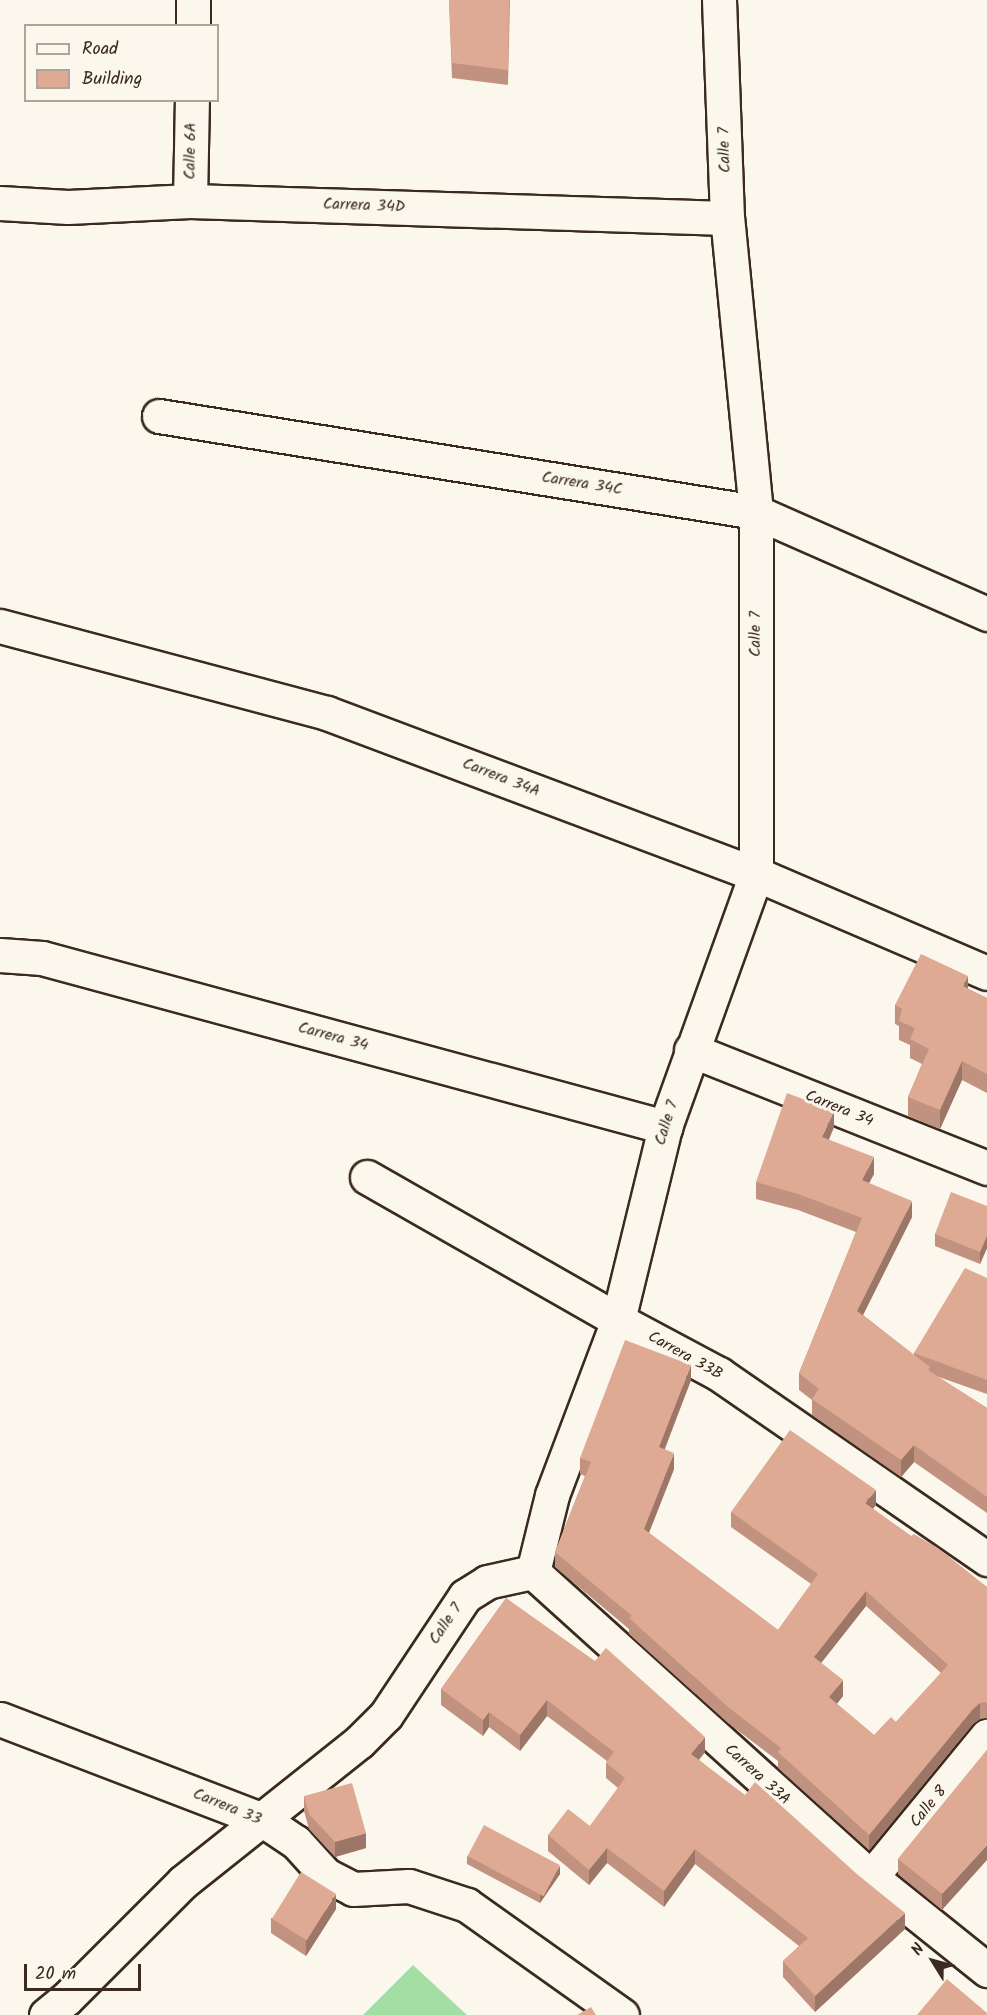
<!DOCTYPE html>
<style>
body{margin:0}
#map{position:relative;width:987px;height:2015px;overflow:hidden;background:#fbf7ec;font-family:Kalam,sans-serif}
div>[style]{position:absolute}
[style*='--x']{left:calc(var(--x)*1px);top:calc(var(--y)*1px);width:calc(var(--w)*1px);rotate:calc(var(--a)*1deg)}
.green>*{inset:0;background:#a3dea4}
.roads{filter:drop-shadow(2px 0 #3b2a1e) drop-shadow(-2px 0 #3b2a1e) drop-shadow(0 2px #3b2a1e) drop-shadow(0 -2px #3b2a1e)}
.minor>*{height:33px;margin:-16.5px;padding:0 16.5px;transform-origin:16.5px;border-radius:16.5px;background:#fbf7ec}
.wall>*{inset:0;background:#c0927f}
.shaded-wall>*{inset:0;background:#9c7768}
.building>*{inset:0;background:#dfaa94;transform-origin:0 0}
span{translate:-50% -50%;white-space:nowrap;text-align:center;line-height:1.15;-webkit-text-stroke:6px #fbf7ec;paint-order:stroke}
.street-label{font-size:16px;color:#3b2a1e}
.legend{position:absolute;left:24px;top:24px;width:195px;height:78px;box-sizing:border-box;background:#fbf7ec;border:2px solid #aea59a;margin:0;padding:8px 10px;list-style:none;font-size:18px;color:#3b2a1e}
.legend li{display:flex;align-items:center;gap:12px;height:30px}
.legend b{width:30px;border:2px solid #aea59a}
.north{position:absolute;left:903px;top:1931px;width:60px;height:60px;-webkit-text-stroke:4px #fbf7ec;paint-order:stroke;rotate:307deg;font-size:16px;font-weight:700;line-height:24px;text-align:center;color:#3b2a1e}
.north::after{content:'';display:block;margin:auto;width:21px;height:27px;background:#3b2a1e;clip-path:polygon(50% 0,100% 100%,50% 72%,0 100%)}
.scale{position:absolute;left:24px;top:1964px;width:117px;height:27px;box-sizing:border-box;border:3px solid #3b2a1e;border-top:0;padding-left:8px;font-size:18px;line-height:21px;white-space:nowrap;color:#3b2a1e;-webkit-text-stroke:4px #fbf7ec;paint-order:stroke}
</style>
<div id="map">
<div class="green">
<div style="clip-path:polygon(413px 1965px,467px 2015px,363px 2015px)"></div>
</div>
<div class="roads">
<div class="minor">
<div style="--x:193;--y:26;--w:26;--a:-90"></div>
<div style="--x:190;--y:201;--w:101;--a:-88.9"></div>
<div style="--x:0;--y:203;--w:68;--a:3.4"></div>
<div style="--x:68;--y:207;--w:122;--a:-2.8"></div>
<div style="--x:190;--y:201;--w:537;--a:1.81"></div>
<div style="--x:159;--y:416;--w:605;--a:9.14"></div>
<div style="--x:756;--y:512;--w:253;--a:23.8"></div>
<div style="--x:0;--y:626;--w:338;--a:14.9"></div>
<div style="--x:327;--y:713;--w:458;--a:20.6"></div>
<div style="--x:756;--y:874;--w:251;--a:23.2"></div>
<div style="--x:0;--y:955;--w:42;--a:4.1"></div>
<div style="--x:42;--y:958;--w:646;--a:15.18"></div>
<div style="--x:691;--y:1050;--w:319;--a:21.7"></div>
<div style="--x:367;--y:1177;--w:289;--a:29.7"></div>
<div style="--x:618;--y:1320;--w:115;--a:28.1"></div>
<div style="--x:719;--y:1374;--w:326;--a:34.6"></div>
<div style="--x:533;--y:1572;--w:455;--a:42.1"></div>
<div style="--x:871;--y:1877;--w:149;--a:38.7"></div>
<div style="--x:0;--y:1719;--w:282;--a:21"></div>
<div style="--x:263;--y:1820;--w:40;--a:34"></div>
<div style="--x:296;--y:1842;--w:45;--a:47.7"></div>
<div style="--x:326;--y:1875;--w:30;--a:27"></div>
<div style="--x:353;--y:1889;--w:56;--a:-3.1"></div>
<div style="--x:409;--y:1886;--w:61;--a:18.1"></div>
<div style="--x:467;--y:1905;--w:190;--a:35.4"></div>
<div style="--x:871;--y:1877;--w:183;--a:-50.6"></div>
<div style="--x:46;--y:2015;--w:26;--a:-39"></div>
<div style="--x:66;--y:1999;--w:165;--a:-45"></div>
<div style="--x:183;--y:1882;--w:225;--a:-38.5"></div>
<div style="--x:359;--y:1742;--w:38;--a:-45"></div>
<div style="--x:386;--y:1715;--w:143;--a:-56.4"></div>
<div style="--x:465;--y:1596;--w:26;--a:-32"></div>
<div style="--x:487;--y:1582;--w:47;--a:-12.3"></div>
<div style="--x:533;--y:1572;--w:79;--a:-76.1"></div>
<div style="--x:552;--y:1495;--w:187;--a:-69.3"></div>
<div style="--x:618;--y:1320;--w:199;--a:-76.3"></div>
<div style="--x:665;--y:1127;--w:269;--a:-70.2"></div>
<div style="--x:756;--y:874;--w:362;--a:-90"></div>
<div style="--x:756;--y:512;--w:295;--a:-95.6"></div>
<div style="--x:727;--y:218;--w:218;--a:-92.1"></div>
</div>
</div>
<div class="wall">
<div style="clip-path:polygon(449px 0,510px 0,508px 85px,452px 78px)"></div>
<div style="clip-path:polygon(968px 989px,987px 998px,987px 1093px,962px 1080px,940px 1129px,908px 1116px,908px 1097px,922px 1064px,910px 1058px,910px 1045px,899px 1040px,899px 1026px,895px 1024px,895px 1005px)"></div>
<div style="clip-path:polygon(834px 1127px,829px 1140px,874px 1174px,869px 1183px,912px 1217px,863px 1315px,914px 1355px,914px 1353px,987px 1278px,987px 1394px,936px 1376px,987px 1408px,987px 1513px,914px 1462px,901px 1477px,812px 1415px,812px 1400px,799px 1390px,799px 1373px,856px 1232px,798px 1210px,756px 1199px,756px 1182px)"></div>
<div style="clip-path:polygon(987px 1206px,987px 1248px,980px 1264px,935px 1246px,935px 1234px)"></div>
<div style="clip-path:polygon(evenodd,691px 1380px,665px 1449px,674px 1469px,649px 1533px,778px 1630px,811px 1584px,731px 1527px,731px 1512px,876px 1505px,873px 1509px,911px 1536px,987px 1587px,987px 1718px,980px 1719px,973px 1724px,869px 1850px,778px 1768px,778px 1761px,728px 1723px,629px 1634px,629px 1629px,555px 1567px,555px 1552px,585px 1476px,580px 1474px,580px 1458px,691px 1380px,866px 1606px,941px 1673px,896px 1722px,874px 1735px,837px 1704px,843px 1696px,821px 1663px,866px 1606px)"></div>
<div style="clip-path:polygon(506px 1598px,705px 1752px,699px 1760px,905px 1929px,815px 2012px,783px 1977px,783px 1961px,799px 1946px,695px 1864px,664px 1907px,607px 1863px,589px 1885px,548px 1851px,548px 1835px,590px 1826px,618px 1788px,606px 1778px,606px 1763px,607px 1761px,547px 1716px,520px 1751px,489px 1727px,483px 1736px,441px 1705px,441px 1689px)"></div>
<div style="clip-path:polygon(987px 1750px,942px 1910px,898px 1874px,898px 1859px)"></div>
<div style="clip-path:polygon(304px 1796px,366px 1848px,335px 1857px,309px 1829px,304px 1811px)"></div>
<div style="clip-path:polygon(467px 1856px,560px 1874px,540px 1903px,467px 1864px)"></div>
<div style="clip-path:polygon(336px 1909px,306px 1956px,271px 1933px,271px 1918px)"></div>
</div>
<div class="shaded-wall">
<div style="clip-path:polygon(968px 976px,968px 995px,963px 986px)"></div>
<div style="clip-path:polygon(962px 1061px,962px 1080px,940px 1129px,940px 1110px)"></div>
<div style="clip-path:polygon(834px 1111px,834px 1127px,822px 1154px,822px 1137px)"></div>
<div style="clip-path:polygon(874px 1157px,874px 1174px,862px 1196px,862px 1180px)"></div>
<div style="clip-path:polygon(912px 1201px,912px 1217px,857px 1327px,857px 1311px)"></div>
<div style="clip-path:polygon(987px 1236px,987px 1248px,980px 1264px,980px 1252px)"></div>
<div style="clip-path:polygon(691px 1365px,691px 1380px,659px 1463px,659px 1447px)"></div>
<div style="clip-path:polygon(914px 1445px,914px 1462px,901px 1477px,901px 1460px)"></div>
<div style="clip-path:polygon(674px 1453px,674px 1469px,644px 1545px,644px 1529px)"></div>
<div style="clip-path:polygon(876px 1490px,876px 1505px,865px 1518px,865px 1503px)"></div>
<div style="clip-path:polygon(866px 1591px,866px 1606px,814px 1672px,814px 1657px)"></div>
<div style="clip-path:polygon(843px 1680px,843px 1696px,829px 1713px,829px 1697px)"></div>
<div style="clip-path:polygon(547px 1700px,547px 1716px,520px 1751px,520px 1735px)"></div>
<div style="clip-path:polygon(980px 1703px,980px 1719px,973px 1724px,869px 1850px,869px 1835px,973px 1709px)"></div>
<div style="clip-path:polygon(489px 1712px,489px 1727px,483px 1736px,483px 1720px)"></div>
<div style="clip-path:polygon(705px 1737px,705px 1752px,691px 1769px,691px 1754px)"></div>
<div style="clip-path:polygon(366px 1833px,366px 1848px,335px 1857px,335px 1842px)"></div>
<div style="clip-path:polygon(987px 1845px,987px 1860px,942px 1910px,942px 1894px)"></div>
<div style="clip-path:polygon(607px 1848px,607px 1863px,589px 1885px,589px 1870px)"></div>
<div style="clip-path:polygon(695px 1849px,695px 1864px,664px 1907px,664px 1891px)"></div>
<div style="clip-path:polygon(560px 1866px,560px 1874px,540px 1903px,540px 1895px)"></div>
<div style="clip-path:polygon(336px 1894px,336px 1909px,306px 1956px,306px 1941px)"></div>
<div style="clip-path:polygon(905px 1913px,905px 1929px,815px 2012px,815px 1996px)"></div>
</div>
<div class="building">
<div style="clip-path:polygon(449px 0,509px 0,508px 70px,452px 63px)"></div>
<div style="clip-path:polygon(921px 954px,968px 976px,963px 986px,987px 998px,987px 1074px,962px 1061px,940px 1110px,908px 1097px,929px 1049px,910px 1039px,915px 1028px,899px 1021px,902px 1009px,895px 1005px)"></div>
<div style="clip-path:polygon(787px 1093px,834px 1111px,822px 1137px,874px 1157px,862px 1180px,912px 1201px,857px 1311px,930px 1367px,928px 1370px,987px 1408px,987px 1497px,914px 1445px,901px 1460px,812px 1399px,819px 1389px,799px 1373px,862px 1218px,798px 1194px,756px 1182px)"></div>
<div style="clip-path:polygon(951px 1192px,987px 1206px,987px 1236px,980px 1252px,935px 1234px)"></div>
<div style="clip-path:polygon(965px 1268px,987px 1278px,987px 1380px,914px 1353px)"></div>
<div style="clip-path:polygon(evenodd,625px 1340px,691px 1365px,659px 1447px,674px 1453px,644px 1529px,778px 1630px,818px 1574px,731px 1512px,790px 1430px,876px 1490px,865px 1503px,911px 1536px,914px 1534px,938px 1548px,987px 1587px,987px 1702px,980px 1703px,973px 1709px,869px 1835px,778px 1752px,781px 1748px,728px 1707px,629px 1618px,632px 1616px,555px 1552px,591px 1462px,580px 1458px,625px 1340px,866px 1591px,948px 1665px,896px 1722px,891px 1717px,874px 1735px,829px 1697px,843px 1680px,814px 1657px,866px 1591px)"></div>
<div style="clip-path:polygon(506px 1598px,595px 1661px,606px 1648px,705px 1737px,691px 1754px,745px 1795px,755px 1782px,858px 1875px,905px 1913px,815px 1996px,783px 1961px,808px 1938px,695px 1849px,664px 1891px,607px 1848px,589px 1870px,548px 1835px,568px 1809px,590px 1826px,625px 1778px,606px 1763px,614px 1752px,547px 1700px,520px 1735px,489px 1712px,483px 1720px,441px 1689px)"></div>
<div style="clip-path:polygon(987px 1750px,987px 1845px,942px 1894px,898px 1859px)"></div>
<div style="clip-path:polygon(352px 1783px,366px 1833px,335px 1842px,309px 1814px,304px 1796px)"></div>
<div style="left:484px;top:1825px;width:86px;height:35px;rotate:28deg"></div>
<div style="left:301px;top:1872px;width:41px;height:55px;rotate:32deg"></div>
<div style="clip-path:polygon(947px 1979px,987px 2013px,987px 2015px,917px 2015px)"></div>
<div style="clip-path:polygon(591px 2007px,596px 2015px,577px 2015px)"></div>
</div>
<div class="street-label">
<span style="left:725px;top:150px;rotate:-92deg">Calle 7</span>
<span style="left:191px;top:151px;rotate:-89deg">Calle 6A</span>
<span style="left:364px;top:206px;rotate:2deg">Carrera 34D</span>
<span style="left:582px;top:484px;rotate:9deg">Carrera 34C</span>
<span style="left:756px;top:634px;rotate:-90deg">Calle 7</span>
<span style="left:501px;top:778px;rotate:21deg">Carrera 34A</span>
<span style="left:333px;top:1037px;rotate:15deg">Carrera 34</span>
<span style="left:839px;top:1109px;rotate:22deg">Carrera 34</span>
<span style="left:667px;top:1123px;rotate:-73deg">Calle 7</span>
<span style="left:685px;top:1356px;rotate:29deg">Carrera 33B</span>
<span style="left:446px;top:1624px;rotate:-56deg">Calle 7</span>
<span style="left:757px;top:1775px;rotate:42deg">Carrera 33A</span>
<span style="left:227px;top:1807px;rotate:22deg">Carrera 33</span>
<span style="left:929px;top:1807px;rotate:-51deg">Calle 8</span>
</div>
<ul class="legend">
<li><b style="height:8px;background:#fbf7ec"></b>Road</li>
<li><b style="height:16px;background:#dfaa94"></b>Building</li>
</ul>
<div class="north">N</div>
<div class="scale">20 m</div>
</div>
